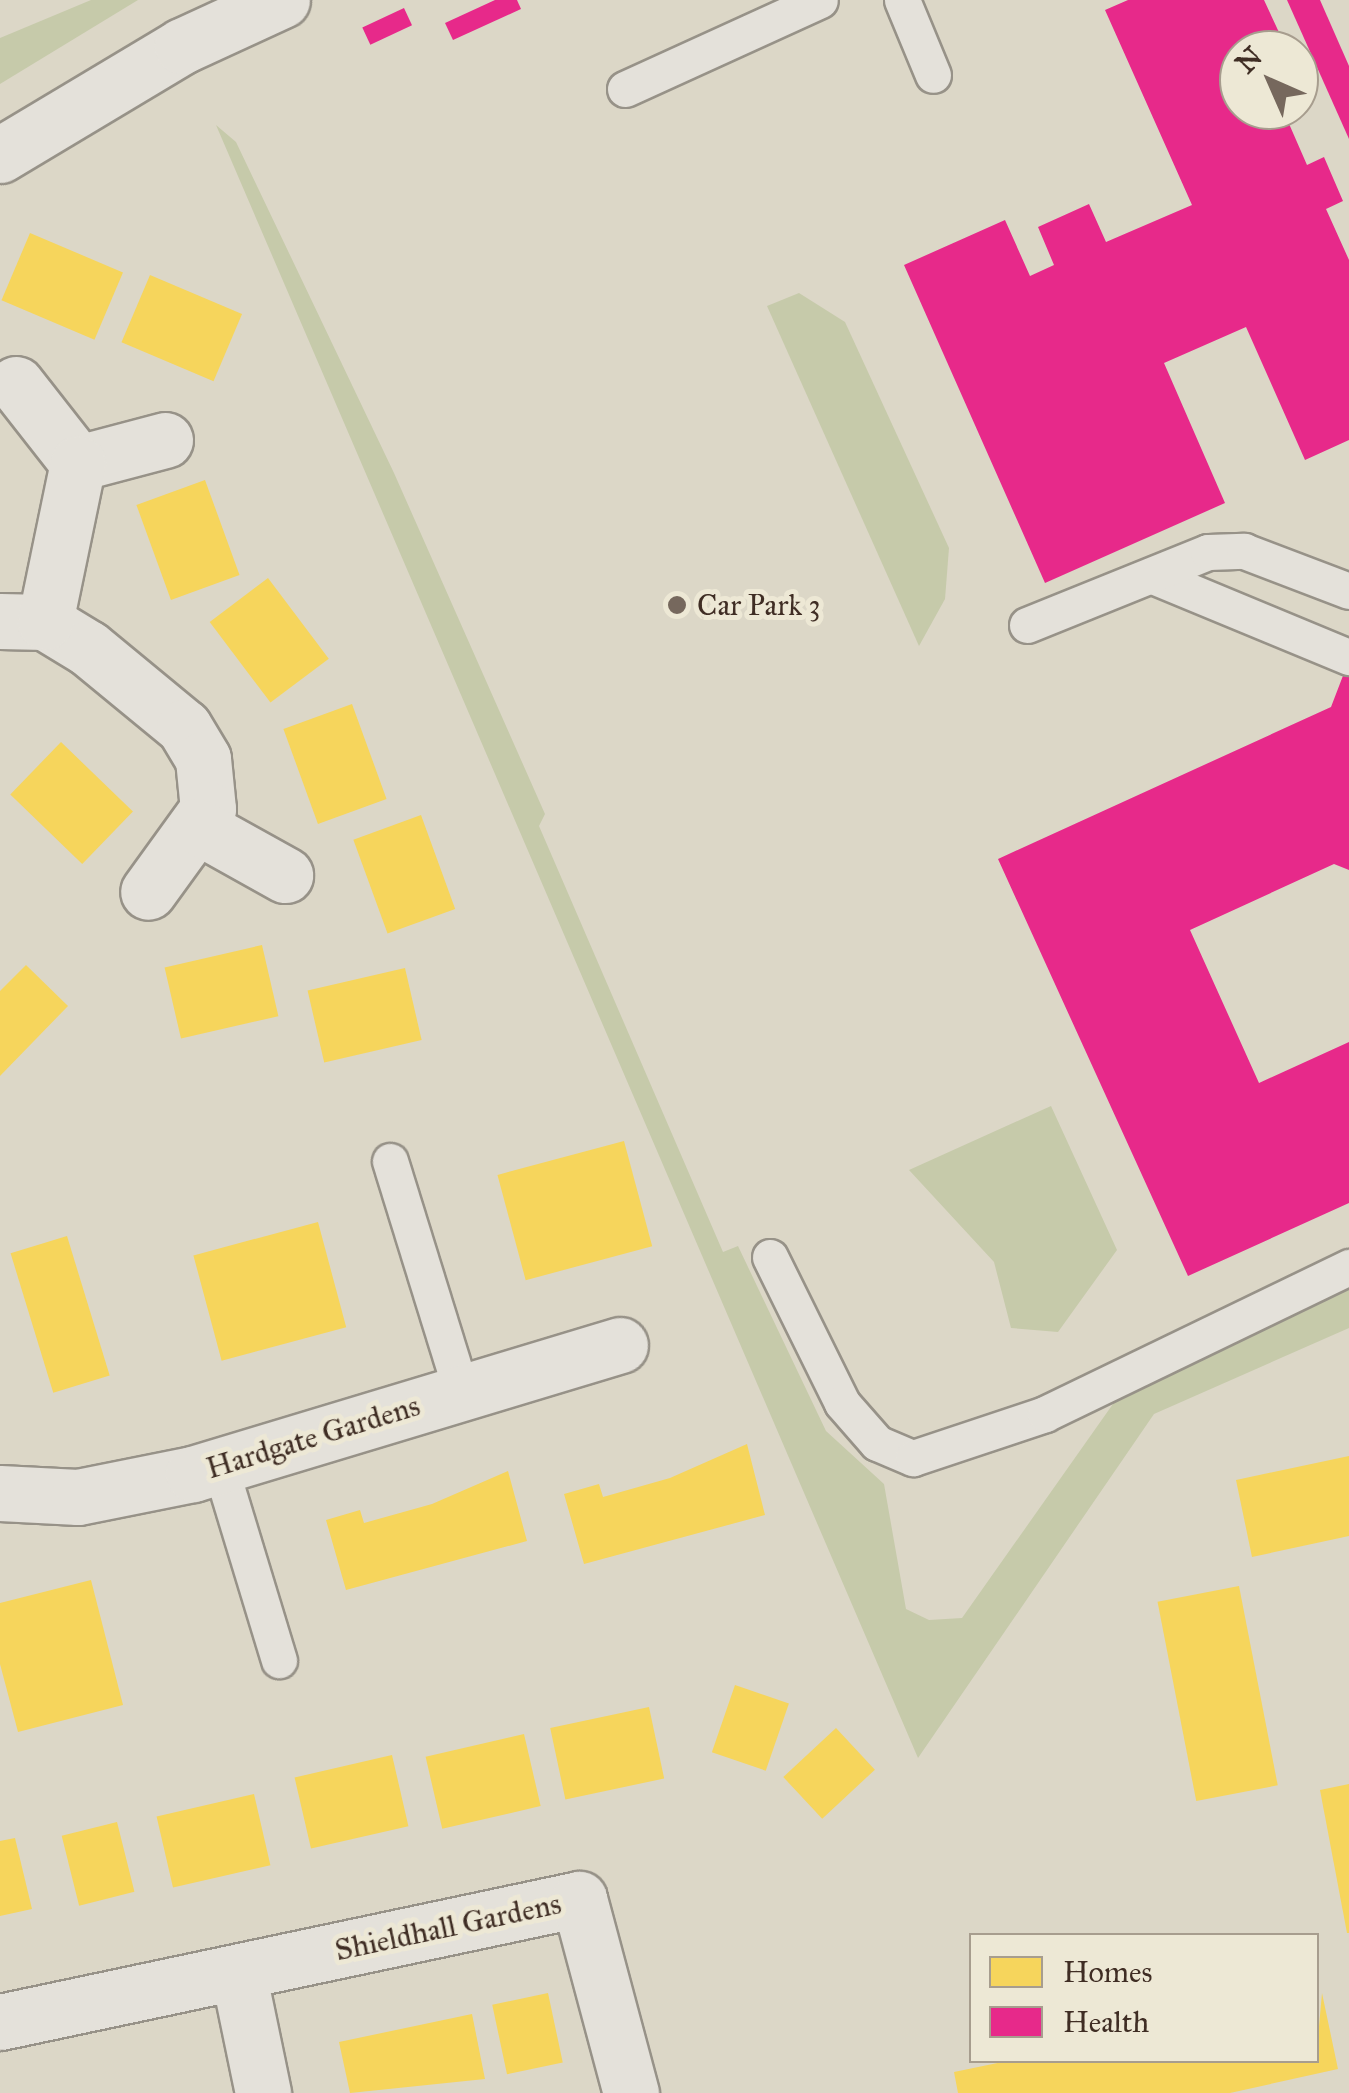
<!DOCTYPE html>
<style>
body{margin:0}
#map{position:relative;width:1349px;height:2093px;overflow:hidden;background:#dcd7c7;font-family:"IM FELL Great Primer",serif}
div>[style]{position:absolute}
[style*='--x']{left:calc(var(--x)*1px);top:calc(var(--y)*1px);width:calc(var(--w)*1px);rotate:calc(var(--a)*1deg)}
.green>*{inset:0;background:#c6caaa}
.homes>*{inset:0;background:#f6d55c;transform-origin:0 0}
.health>*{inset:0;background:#e7298a;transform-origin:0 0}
.roads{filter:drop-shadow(2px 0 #979288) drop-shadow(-2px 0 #979288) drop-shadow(0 2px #979288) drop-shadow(0 -2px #979288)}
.service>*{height:35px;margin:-17.5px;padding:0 17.5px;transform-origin:17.5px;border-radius:17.5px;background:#e4e1da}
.minor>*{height:55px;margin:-27.5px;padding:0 27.5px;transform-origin:27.5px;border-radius:27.5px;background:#e4e1da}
.dots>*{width:28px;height:28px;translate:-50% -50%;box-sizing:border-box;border:5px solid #ede8d5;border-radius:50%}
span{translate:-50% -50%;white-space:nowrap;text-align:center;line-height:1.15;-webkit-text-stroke:10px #ede8d5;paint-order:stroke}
.poi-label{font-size:30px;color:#3f2d24}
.left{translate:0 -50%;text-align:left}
.street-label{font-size:30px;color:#3f2d24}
.legend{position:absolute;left:969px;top:1933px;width:350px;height:130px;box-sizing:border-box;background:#ede8d5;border:2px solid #a79d8e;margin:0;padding:12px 18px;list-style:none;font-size:30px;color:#3f2d24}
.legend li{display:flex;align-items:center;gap:20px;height:50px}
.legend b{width:50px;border:2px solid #a79d8e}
.north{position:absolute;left:1219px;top:30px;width:100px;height:100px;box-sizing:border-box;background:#ede8d5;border:2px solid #a79d8e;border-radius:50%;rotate:315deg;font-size:28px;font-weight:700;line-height:40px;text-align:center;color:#3f2d24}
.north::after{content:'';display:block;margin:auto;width:35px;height:45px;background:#76685d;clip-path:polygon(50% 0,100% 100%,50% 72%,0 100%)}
</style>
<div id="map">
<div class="green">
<div style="clip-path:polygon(91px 0,138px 0,0 84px,0 38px)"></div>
<div style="clip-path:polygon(216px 125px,236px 142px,394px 473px,545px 814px,539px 826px,723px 1252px,738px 1246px,826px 1431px,884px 1484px,906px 1609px,929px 1620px,962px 1618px,1120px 1394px,1349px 1287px,1349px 1328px,1154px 1414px,918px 1758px)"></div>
<div style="clip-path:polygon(799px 293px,845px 322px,949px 548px,945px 599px,919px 646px,767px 306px)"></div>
<div style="clip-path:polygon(1051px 1106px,1117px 1250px,1058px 1332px,1011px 1328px,994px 1262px,909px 1170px)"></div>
</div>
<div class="homes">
<div style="left:30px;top:233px;width:101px;height:73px;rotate:23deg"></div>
<div style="left:150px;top:275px;width:100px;height:73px;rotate:23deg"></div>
<div style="left:205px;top:480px;width:101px;height:73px;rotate:70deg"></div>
<div style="left:268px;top:578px;width:101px;height:73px;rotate:53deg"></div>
<div style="left:352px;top:704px;width:101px;height:73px;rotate:70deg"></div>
<div style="left:61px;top:742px;width:100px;height:73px;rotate:44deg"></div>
<div style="left:421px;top:815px;width:100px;height:72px;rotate:70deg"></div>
<div style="left:262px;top:945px;width:73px;height:100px;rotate:77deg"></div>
<div style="clip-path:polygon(26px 965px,68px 1006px,0 1076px,0 991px)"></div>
<div style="left:405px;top:968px;width:74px;height:100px;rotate:77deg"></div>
<div style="left:624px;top:1141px;width:109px;height:131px;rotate:75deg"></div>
<div style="left:318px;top:1222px;width:109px;height:129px;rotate:75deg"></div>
<div style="left:67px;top:1236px;width:146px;height:59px;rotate:73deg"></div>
<div style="clip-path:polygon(747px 1444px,765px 1515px,584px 1564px,564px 1494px,599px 1484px,603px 1497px,670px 1478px)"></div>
<div style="clip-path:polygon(1349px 1456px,1349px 1536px,1252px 1557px,1236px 1480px)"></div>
<div style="clip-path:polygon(508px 1471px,527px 1541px,346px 1590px,326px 1520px,360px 1510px,364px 1523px,432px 1504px)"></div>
<div style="clip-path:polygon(91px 1580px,123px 1705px,18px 1732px,0 1664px,0 1603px)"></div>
<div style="left:1239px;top:1586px;width:203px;height:83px;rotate:79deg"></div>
<div style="left:735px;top:1685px;width:57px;height:71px;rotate:19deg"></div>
<div style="left:649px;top:1707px;width:73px;height:101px;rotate:78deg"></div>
<div style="left:836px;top:1728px;width:57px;height:72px;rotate:47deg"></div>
<div style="left:524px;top:1734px;width:74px;height:101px;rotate:77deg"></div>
<div style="left:392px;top:1755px;width:73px;height:100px;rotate:77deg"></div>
<div style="clip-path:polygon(1349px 1784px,1349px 1933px,1347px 1933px,1320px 1790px)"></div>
<div style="left:254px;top:1794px;width:73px;height:100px;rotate:77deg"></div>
<div style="left:117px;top:1822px;width:72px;height:57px;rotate:76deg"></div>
<div style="clip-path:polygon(15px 1838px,32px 1909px,0 1916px,0 1841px)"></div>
<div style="left:548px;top:1993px;width:71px;height:57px;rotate:78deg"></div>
<div style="clip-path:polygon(1322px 1993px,1338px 2069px,1230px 2093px,958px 2093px,954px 2072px,1012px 2060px,1316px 2060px)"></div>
<div style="clip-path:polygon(472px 2014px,485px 2079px,350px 2093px,339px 2042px)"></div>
</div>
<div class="health">
<div style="clip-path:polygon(495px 0,517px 0,521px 9px,453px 40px,445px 23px)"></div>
<div style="clip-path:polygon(1128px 0,1264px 0,1283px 41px,1239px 50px,1239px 110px,1283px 110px,1307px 165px,1324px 157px,1343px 201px,1326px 209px,1349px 260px,1349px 440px,1305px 460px,1246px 327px,1164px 363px,1225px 503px,1045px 583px,904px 265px,1005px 220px,1030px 276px,1054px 265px,1038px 227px,1089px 204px,1106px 242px,1192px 205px,1105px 10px)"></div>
<div style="clip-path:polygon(1287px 0,1320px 0,1349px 66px,1349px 139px)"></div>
<div style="left:404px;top:8px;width:19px;height:46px;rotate:65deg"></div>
<div style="clip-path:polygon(1349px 660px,1349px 870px,1334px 864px,1190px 930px,1259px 1083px,1349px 1042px,1349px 1203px,1188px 1276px,998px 859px,1331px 707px)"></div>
</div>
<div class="roads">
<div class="service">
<div style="--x:902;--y:0;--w:81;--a:67.5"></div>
<div style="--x:625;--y:89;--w:214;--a:-24.5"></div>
<div style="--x:1153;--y:576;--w:212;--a:22.5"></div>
<div style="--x:1027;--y:625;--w:195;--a:-22"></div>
<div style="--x:1208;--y:552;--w:36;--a:-2"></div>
<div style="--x:1244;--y:551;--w:112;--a:20.9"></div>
<div style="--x:390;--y:1161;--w:240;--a:72.8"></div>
<div style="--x:770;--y:1257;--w:163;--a:63.7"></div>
<div style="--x:842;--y:1403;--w:53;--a:48.8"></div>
<div style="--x:877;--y:1443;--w:39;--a:23"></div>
<div style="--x:913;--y:1458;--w:139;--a:-18.4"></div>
<div style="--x:1045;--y:1414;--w:338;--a:-25.8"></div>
<div style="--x:220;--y:1466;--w:203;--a:73.1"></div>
</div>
<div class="minor">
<div style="--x:0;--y:155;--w:212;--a:-30.9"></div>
<div style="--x:182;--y:46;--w:110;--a:-24.7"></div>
<div style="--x:16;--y:384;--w:100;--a:51.9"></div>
<div style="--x:78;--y:463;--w:90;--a:-14.8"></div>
<div style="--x:0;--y:621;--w:45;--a:1.3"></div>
<div style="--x:45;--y:622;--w:50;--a:31.2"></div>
<div style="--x:88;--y:648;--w:124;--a:39.5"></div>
<div style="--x:184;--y:727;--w:37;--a:59"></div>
<div style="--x:203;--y:759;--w:50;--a:84.3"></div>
<div style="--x:208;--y:809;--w:102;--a:125.9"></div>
<div style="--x:45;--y:622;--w:162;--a:-78.3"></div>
<div style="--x:197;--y:826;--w:101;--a:29.1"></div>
<div style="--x:0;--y:1493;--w:78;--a:2.9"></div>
<div style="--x:78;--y:1497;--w:117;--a:-11.3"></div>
<div style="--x:193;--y:1474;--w:446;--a:-16.8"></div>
<div style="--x:238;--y:1972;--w:124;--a:78.3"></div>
<div style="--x:0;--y:2022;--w:592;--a:-11.99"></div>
<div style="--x:579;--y:1899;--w:201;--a:75"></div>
</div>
</div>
<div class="dots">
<div style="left:677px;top:605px;background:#76685d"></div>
</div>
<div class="poi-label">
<span class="left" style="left:697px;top:605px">Car Park 3</span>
</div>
<div class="street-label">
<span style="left:313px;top:1437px;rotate:-17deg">Hardgate Gardens</span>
<span style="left:448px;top:1927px;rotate:-12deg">Shieldhall Gardens</span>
</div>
<ul class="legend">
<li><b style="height:28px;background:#f6d55c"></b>Homes</li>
<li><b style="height:28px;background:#e7298a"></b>Health</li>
</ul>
<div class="north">N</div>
</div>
